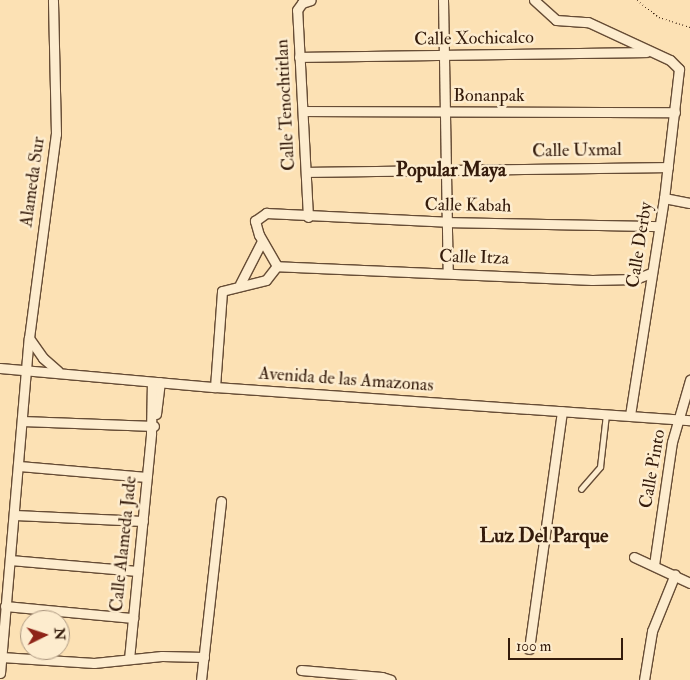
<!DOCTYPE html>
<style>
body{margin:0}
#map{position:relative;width:690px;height:680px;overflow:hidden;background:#fce1b4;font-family:"IM FELL Double Pica",serif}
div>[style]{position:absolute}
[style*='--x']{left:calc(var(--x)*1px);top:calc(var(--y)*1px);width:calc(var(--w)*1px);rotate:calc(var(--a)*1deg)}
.path>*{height:1px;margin-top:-0.5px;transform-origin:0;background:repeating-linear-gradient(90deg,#341b0b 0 1px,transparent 0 3.5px)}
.roads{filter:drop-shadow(1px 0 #664c35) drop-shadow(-1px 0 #664c35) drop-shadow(0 1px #664c35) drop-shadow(0 -1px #664c35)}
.service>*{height:4.5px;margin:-2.25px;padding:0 2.25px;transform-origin:2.25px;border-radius:2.25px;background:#fdecce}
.minor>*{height:9px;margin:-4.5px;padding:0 4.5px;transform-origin:4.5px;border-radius:4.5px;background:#fdecce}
span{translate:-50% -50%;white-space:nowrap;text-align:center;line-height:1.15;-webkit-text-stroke:5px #fdecce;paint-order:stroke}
.street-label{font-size:18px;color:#341b0b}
.quarter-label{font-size:20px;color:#341b0b;font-weight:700}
.north{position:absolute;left:20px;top:610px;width:50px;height:50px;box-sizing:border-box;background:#fdecce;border:1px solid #ad9880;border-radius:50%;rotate:86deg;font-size:14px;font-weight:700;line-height:20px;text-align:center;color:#341b0b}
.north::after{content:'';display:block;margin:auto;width:18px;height:22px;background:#8f2418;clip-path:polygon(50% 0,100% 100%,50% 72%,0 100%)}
.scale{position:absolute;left:508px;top:638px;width:115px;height:22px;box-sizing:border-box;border:2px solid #341b0b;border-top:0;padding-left:6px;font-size:15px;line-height:18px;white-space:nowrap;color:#341b0b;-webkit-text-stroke:4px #fdecce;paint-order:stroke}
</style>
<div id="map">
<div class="path">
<div style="--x:637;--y:0;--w:28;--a:38"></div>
<div style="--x:659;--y:17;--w:33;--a:18"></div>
</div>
<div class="roads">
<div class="service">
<div style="--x:581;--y:489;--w:29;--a:-49"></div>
<div style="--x:600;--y:467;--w:53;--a:-83.5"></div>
</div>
<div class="minor">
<div style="--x:443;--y:0;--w:273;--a:89"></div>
<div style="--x:534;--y:0;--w:30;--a:42"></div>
<div style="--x:556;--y:20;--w:32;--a:4"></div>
<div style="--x:588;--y:22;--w:90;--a:24.9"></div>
<div style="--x:670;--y:60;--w:13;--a:45"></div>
<div style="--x:679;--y:69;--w:130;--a:96.6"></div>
<div style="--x:664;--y:198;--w:219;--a:98.9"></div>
<div style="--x:299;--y:57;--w:347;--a:-0.8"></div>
<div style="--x:303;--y:111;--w:372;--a:0.2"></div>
<div style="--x:306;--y:172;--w:362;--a:-0.8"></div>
<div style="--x:664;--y:198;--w:26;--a:11"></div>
<div style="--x:308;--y:217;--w:207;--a:-93"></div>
<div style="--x:297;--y:10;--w:9;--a:-54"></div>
<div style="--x:302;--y:3;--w:9;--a:-18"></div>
<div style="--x:651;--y:273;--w:17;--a:159"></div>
<div style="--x:635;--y:279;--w:43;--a:178.7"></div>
<div style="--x:592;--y:280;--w:315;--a:-177.5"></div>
<div style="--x:277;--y:266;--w:36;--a:-120"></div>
<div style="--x:259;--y:235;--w:15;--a:-106"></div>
<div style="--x:255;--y:221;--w:14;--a:-36"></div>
<div style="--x:266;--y:213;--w:181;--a:2.8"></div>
<div style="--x:447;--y:222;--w:212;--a:1.1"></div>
<div style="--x:240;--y:284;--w:48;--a:-62.9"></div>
<div style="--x:29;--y:338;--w:24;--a:55"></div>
<div style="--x:43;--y:358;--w:20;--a:41"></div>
<div style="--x:0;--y:368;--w:216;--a:5.1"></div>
<div style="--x:215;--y:387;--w:476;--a:4"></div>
<div style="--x:215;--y:387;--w:96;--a:-85.8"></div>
<div style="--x:222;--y:291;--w:45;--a:-14"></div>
<div style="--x:266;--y:280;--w:18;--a:-52"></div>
<div style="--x:156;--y:414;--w:32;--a:-83"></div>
<div style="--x:22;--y:421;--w:132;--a:2.2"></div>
<div style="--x:19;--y:466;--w:128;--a:4.9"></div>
<div style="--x:15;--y:515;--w:128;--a:2.7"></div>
<div style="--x:634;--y:557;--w:62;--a:24.9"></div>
<div style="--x:10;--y:560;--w:128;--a:4.9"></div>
<div style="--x:654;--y:565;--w:124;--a:-81.7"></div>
<div style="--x:672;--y:442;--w:65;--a:-73.8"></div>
<div style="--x:5;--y:606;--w:129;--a:5.4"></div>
<div style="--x:529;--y:649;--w:240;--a:-82.1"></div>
<div style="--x:1;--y:657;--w:93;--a:3.7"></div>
<div style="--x:94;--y:663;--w:68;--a:-5.9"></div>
<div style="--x:162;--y:656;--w:42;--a:1.4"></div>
<div style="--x:129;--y:659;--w:227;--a:-84.4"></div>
<div style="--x:151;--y:433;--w:51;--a:-88.9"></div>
<div style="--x:301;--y:670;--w:81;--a:4.9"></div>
<div style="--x:382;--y:677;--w:9;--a:18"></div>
<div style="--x:0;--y:673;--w:336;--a:-85.1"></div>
<div style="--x:29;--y:338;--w:206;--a:-82.5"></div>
<div style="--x:56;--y:134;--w:134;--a:-91.3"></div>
<div style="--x:201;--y:680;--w:180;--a:-83.6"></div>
<div style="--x:644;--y:680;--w:50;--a:-80.7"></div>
<div style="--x:652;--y:631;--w:61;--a:-68"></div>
</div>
</div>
<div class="street-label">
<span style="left:474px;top:39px;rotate:-1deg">Calle Xochicalco</span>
<span style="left:489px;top:96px">Bonanpak</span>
<span style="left:286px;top:105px;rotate:-93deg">Calle Tenochtitlan</span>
<span style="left:577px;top:151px;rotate:-1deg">Calle Uxmal</span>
<span style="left:33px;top:182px;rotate:-82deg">Alameda Sur</span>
<span style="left:468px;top:206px;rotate:1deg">Calle Kabah</span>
<span style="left:640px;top:245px;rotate:-81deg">Calle Derby</span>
<span style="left:474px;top:258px;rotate:2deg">Calle Itza</span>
<span style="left:346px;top:380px;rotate:4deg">Avenida de las Amazonas</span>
<span style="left:653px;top:469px;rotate:-80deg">Calle Pinto</span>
<span style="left:124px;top:544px;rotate:-84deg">Calle Alameda Jade</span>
</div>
<div class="quarter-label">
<span style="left:451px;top:169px">Popular Maya</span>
<span style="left:544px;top:535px">Luz Del Parque</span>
</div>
<div class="north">N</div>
<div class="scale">100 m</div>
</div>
